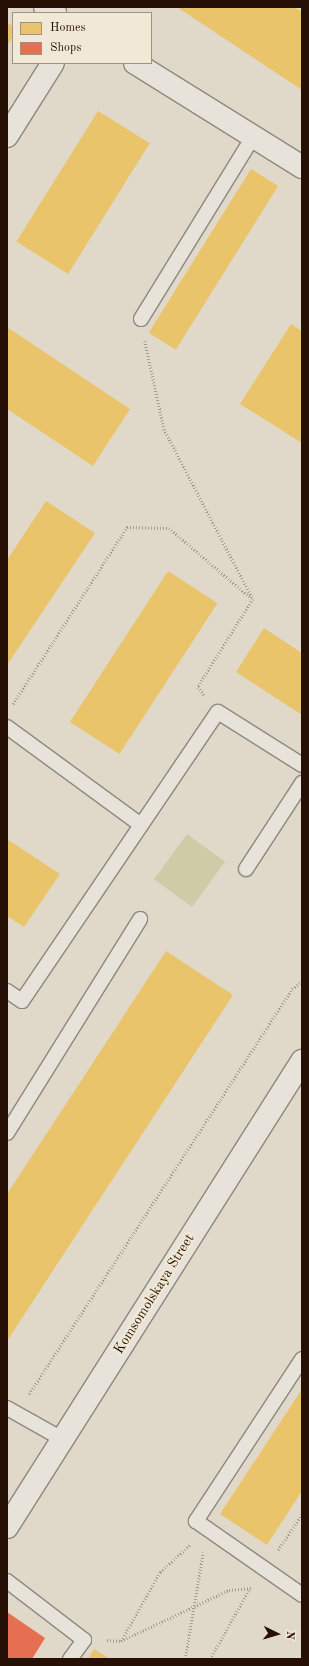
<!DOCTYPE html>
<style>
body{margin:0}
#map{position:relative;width:309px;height:1666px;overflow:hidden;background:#e0d9c9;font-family:"Old Standard TT",serif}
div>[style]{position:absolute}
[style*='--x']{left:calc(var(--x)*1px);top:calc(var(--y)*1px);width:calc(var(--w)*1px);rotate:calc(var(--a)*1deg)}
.green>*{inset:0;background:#cecba7;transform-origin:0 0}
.homes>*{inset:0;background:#e9c46a;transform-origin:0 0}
.shops>*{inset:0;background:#e76f51}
.path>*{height:2.5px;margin-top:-1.25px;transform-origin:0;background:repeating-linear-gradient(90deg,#a19c94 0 1px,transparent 0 3px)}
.roads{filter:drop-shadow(1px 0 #8e877d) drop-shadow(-1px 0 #8e877d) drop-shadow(0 1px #8e877d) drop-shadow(0 -1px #8e877d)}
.lane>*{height:14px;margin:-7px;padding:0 7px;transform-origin:7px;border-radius:7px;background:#e7e3db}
.street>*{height:22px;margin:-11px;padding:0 11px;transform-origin:11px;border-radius:11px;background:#e7e3db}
.secondary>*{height:22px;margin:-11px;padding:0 11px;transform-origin:11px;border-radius:11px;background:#e7e3db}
span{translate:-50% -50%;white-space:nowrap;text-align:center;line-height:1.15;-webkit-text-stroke:4px #f1e9d5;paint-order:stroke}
.street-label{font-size:14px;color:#260f04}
.frame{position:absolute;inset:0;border:8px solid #260f04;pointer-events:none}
.legend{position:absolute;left:12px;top:12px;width:140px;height:52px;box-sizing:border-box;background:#f1e9d5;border:1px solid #a09281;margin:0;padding:5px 7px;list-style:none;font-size:12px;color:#260f04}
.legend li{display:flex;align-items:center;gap:8px;height:20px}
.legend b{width:20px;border:1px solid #a09281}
.north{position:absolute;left:257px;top:1614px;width:40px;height:40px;-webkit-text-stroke:3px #f1e9d5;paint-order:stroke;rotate:95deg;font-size:11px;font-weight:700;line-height:16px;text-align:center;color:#260f04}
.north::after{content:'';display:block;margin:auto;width:14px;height:18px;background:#260f04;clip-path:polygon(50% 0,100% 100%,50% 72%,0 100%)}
</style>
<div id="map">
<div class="green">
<div style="left:187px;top:834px;width:47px;height:56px;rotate:36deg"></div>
</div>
<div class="homes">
<div style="clip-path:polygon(177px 7px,294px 7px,302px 12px,302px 90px)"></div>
<div style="clip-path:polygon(7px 23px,13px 26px,13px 36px,7px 46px)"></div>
<div style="left:98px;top:111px;width:61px;height:154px;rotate:32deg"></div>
<div style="left:251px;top:169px;width:32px;height:193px;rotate:32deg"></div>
<div style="clip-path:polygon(291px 324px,302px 331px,302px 443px,240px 404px)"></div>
<div style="clip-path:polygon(7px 327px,130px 409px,93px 466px,7px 409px)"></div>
<div style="clip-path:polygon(46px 501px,95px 533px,7px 665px,7px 560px)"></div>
<div style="left:168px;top:571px;width:59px;height:180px;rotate:33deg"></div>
<div style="clip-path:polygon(264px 628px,302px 653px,302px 715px,236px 672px)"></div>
<div style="clip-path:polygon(7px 839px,60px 874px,24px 927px,7px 916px)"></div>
<div style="clip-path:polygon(166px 951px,233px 995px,7px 1341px,7px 1194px)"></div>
<div style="clip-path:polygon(302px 1389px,302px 1491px,267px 1545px,220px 1514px)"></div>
<div style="clip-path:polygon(94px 1649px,110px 1659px,88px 1659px)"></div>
</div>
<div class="shops">
<div style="clip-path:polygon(7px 1612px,45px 1638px,32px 1659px,7px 1659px)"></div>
</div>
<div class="path">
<div style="--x:145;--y:341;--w:90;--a:77.8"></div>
<div style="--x:164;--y:429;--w:192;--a:62.4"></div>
<div style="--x:253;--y:599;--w:104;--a:122"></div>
<div style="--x:198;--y:687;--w:10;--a:53"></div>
<div style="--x:13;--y:704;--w:211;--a:-57.2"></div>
<div style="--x:127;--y:527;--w:42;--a:1.4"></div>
<div style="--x:169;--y:528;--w:108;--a:40.5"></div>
<div style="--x:29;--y:1394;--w:483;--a:-57"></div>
<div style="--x:292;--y:989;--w:13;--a:-39"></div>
<div style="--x:278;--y:1550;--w:43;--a:-56.3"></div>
<div style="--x:107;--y:1640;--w:14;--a:4"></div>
<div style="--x:121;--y:1641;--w:119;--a:-25.3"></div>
<div style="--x:229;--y:1590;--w:22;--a:-5"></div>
<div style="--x:121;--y:1641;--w:79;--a:-60.5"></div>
<div style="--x:160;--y:1572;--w:40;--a:-42"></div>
<div style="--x:185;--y:1659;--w:108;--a:-80.4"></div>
<div style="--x:210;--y:1659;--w:81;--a:-60.6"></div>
</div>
<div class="roads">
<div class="lane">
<div style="--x:141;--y:319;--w:214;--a:-58.4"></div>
<div style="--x:7;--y:727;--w:166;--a:36.2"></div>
<div style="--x:246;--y:869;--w:103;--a:-56.9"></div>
<div style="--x:7;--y:991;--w:18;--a:34"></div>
<div style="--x:22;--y:1001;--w:349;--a:-55.9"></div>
<div style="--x:218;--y:712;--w:99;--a:32.2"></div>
<div style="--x:7;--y:1133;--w:252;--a:-58.1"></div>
<div style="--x:302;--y:1359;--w:194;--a:123.2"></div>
<div style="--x:196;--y:1521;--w:129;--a:34.9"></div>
<div style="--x:7;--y:1408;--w:63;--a:29.4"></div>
<div style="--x:7;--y:1581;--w:97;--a:37.5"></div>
<div style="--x:84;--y:1640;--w:24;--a:126"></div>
</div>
<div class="street">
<div style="--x:45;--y:7;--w:12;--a:31"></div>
<div style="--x:135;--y:63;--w:197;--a:31.9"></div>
<div style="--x:7;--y:136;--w:86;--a:-57.8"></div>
</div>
<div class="secondary">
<div style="--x:7;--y:1527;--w:552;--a:-57.66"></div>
</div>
</div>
<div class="street-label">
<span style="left:154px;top:1294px;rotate:-58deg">Komsomolskaya Street</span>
</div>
<div class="frame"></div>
<ul class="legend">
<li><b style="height:11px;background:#e9c46a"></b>Homes</li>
<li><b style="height:11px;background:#e76f51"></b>Shops</li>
</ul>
<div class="north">N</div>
</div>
